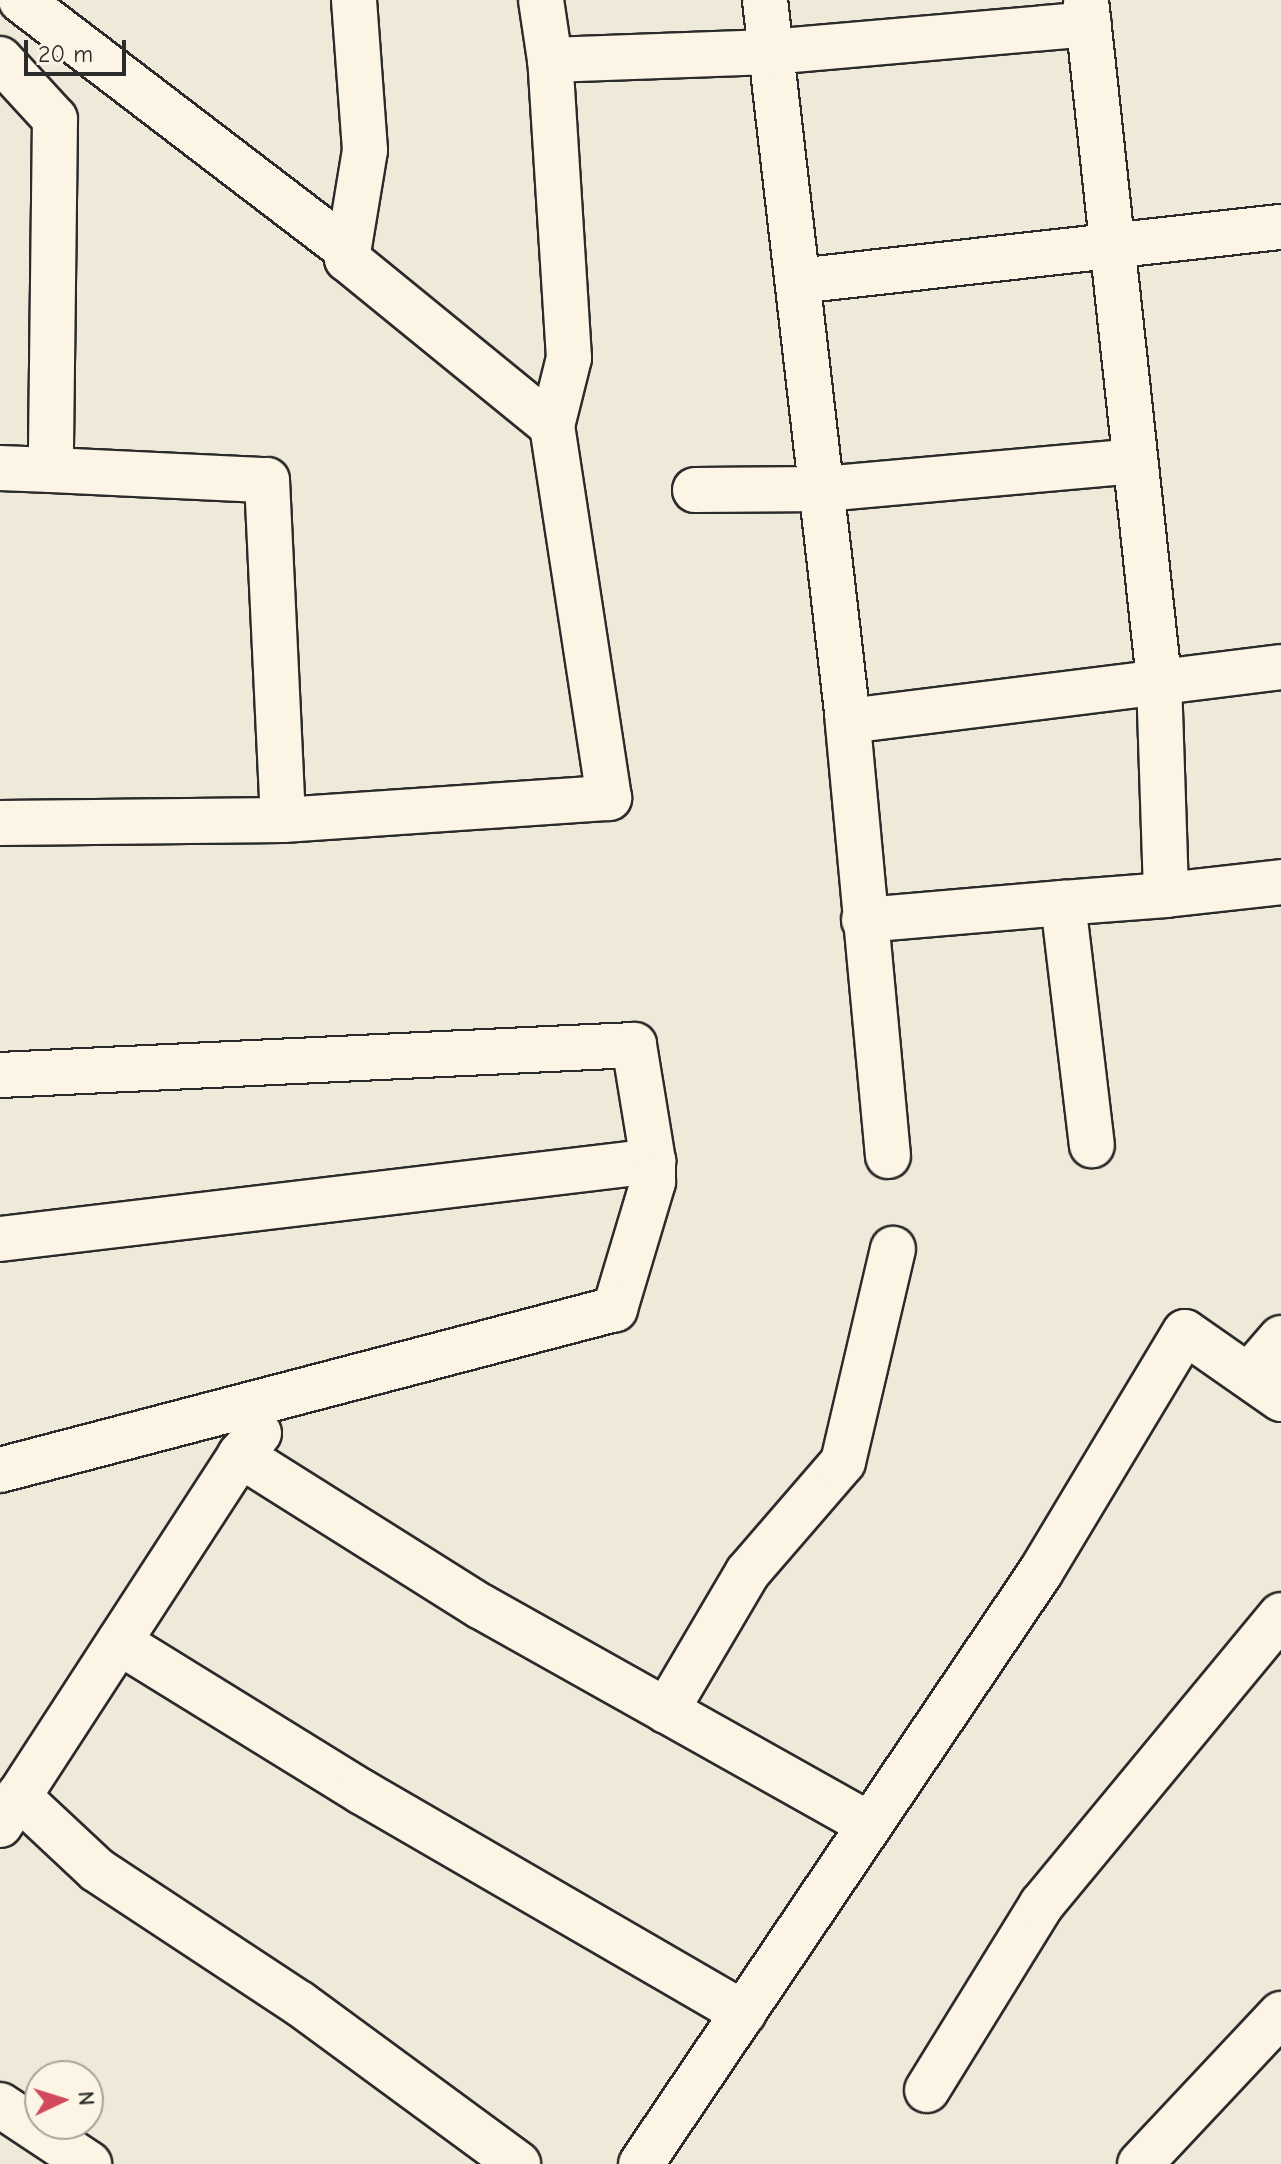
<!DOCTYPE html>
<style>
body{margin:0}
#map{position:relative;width:1281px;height:2164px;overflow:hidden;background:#efe9da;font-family:"Comic Neue",sans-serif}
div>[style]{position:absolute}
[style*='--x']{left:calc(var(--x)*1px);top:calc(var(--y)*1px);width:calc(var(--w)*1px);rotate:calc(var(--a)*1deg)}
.roads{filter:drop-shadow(2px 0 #2b2b2b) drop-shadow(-2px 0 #2b2b2b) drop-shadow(0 2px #2b2b2b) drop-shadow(0 -2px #2b2b2b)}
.minor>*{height:44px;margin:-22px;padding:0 22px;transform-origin:22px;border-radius:22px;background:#fcf5e5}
span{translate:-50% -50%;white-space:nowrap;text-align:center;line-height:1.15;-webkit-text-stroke:8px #fcf5e5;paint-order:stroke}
.north{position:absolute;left:24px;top:2060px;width:80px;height:80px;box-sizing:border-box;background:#fcf5e5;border:2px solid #a8a49b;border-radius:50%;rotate:86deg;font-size:22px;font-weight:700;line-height:32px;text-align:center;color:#2b2b2b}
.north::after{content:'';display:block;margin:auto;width:28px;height:36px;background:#d1495b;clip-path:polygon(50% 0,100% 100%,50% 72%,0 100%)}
.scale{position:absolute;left:24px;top:40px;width:102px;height:36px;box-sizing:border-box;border:4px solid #2b2b2b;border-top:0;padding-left:10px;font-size:24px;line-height:28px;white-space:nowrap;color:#2b2b2b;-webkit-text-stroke:6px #fcf5e5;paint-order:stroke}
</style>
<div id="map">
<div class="roads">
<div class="minor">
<div style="--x:541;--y:0;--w:61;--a:81.5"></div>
<div style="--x:765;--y:0;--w:726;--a:83.43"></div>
<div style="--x:1086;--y:0;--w:684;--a:83.87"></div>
<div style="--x:1159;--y:680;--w:215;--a:88.1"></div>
<div style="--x:1166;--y:895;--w:103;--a:175.6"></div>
<div style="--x:1063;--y:903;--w:244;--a:83.2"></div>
<div style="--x:0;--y:59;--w:81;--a:47.5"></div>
<div style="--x:55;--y:119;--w:351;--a:90.7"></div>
<div style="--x:51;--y:470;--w:216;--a:2.7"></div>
<div style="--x:267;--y:480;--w:340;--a:87.3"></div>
<div style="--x:347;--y:259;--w:110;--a:-80.6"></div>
<div style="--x:365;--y:150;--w:150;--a:-94.2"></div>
<div style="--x:798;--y:281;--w:486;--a:-6.4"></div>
<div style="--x:552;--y:426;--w:70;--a:-76"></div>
<div style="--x:569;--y:358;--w:299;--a:-93.6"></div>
<div style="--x:550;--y:60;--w:220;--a:-2.1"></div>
<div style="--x:770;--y:52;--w:320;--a:-5"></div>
<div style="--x:0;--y:468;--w:51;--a:2.2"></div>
<div style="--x:695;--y:490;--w:128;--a:-0.4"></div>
<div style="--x:823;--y:489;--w:313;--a:-5.1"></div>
<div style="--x:0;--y:823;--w:283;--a:-0.6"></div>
<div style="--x:283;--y:820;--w:327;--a:-3.9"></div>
<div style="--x:609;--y:798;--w:376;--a:-98.7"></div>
<div style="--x:552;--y:426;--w:264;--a:-140.8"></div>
<div style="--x:347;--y:259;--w:11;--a:-100"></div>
<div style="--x:345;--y:248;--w:408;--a:-142.6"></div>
<div style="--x:1166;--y:895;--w:116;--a:-6.4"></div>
<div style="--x:864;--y:920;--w:200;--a:-4.9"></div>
<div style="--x:0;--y:1075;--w:635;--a:-2.71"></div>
<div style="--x:634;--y:1045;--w:118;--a:80.7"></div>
<div style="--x:888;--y:1156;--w:437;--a:-95.3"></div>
<div style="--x:848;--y:721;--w:436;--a:-7.1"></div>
<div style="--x:0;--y:1239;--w:658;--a:-6.81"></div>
<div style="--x:653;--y:1161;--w:21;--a:90"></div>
<div style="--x:653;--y:1182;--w:133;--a:106.7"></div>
<div style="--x:615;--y:1309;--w:636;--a:165.33"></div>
<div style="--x:1249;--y:1375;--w:49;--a:-49.1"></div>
<div style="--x:240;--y:1455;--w:284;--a:32.2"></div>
<div style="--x:480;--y:1606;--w:447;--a:29.3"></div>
<div style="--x:119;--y:1642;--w:286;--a:31.7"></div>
<div style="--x:362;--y:1792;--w:441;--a:30.1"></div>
<div style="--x:666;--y:1711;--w:161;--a:-59.5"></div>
<div style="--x:748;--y:1572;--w:145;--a:-49.2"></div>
<div style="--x:843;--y:1462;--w:219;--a:-76.8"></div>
<div style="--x:18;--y:1796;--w:108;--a:43.1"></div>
<div style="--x:97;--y:1870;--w:242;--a:33.4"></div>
<div style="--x:299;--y:2003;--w:272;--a:36.3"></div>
<div style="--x:0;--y:1825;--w:441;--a:-57"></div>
<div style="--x:240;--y:1455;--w:29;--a:-49"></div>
<div style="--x:927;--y:2090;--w:219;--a:-58.3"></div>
<div style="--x:1042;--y:1904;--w:375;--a:-50.4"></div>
<div style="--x:0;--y:2105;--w:107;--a:33.5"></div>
<div style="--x:641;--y:2164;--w:713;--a:-55.98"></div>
<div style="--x:1040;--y:1573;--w:281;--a:-59"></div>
<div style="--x:1185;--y:1332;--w:117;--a:34.9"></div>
<div style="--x:1140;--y:2164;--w:206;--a:-46.8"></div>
</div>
</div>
<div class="north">N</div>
<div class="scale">20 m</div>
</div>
